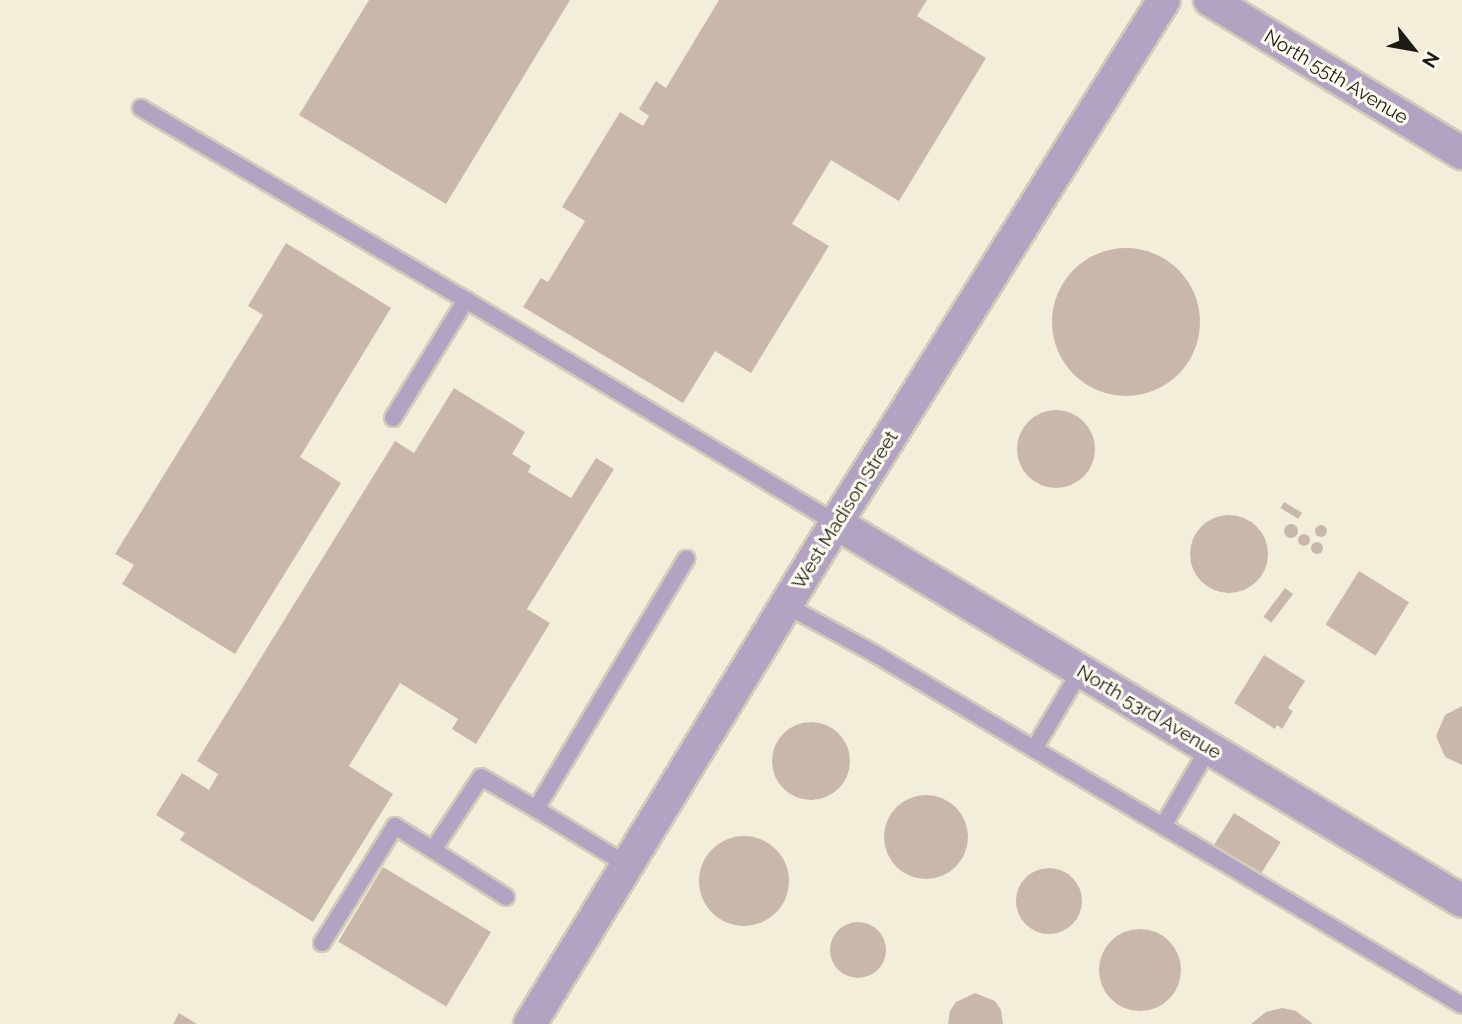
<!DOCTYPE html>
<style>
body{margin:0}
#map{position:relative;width:1462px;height:1024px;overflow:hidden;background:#f3eeda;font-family:Raleway,sans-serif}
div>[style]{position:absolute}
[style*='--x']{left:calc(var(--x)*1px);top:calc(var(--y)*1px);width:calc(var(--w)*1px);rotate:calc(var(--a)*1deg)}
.building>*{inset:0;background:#c9b8aa;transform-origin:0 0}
.round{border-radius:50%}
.roads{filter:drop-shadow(2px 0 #d1ccba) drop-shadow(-2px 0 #d1ccba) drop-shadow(0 2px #d1ccba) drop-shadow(0 -2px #d1ccba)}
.service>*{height:16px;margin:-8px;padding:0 8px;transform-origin:8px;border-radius:8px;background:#b2a3c3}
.minor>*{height:32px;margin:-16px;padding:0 16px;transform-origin:16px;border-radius:16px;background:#b2a3c3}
span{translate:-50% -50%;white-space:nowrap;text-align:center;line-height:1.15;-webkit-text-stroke:6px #fefcef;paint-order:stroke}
.street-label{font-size:19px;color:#1d1c14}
.north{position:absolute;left:1378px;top:14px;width:70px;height:70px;-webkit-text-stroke:5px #fefcef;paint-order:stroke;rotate:121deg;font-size:19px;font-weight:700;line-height:28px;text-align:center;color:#1d1c14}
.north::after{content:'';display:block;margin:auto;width:24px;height:32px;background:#1d1c14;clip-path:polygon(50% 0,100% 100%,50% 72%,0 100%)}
</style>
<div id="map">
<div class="building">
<div style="clip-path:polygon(369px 0,570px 0,446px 204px,299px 115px)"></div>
<div style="clip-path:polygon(719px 0,927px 0,917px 16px,986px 58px,899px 201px,831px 160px,792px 224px,829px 246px,751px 373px,715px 351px,683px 403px,523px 307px,541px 278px,548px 282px,585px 221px,562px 207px,620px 112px,643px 126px,649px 116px,639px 109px,656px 81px,666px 88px)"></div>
<div style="clip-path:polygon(286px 243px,391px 308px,300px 457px,341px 483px,235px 654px,122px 584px,134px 565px,115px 554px,263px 315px,248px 306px)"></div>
<div class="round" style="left:1052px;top:248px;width:148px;height:148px"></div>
<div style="clip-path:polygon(454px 388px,525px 432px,512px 454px,531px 466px,528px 472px,571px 498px,596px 458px,614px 469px,527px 609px,550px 623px,476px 744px,452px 729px,458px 719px,400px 683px,349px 766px,393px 794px,313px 922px,180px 840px,185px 833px,156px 815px,182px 773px,209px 790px,218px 774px,197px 761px,395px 441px,414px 453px)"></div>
<div class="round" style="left:1017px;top:410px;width:78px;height:78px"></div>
<div style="left:1284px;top:502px;width:21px;height:7px;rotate:31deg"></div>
<div class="round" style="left:1190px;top:515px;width:78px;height:78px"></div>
<div class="round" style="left:1284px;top:524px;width:14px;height:14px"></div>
<div class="round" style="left:1315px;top:525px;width:12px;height:12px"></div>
<div class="round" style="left:1298px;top:534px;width:12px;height:12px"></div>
<div class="round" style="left:1311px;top:542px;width:12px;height:12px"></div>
<div style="left:1359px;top:571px;width:59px;height:63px;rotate:32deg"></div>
<div style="left:1285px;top:588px;width:10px;height:36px;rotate:37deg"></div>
<div style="clip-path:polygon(1264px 655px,1305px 681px,1288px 708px,1293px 711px,1282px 729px,1277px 725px,1275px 729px,1234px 703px)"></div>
<div style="clip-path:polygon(1462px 706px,1462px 765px,1445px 757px,1436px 736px,1445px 715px)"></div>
<div class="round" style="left:772px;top:722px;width:78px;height:78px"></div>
<div class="round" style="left:884px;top:795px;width:84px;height:84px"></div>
<div style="left:1234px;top:813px;width:55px;height:41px;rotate:32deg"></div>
<div class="round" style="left:699px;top:836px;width:90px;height:90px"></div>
<div style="left:383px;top:867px;width:126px;height:87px;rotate:31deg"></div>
<div class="round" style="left:1016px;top:868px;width:66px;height:66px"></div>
<div class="round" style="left:830px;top:922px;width:56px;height:56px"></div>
<div class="round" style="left:1099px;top:929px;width:82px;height:82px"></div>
<div style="clip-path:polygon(975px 993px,995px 1001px,1001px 1010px,1003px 1024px,948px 1024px,950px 1011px,956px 1002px)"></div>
<div style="clip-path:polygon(1282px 1008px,1296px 1011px,1313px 1024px,1251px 1024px,1266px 1012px)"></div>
<div style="clip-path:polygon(179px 1013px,197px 1024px,173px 1024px)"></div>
</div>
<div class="roads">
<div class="service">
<div style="--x:141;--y:108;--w:377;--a:30.6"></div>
<div style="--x:393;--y:418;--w:139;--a:-58.3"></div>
<div style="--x:466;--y:300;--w:432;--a:31.1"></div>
<div style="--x:786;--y:605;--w:102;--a:28.8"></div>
<div style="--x:875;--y:654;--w:684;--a:30.88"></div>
<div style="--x:1034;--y:749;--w:92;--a:-59.3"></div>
<div style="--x:1163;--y:826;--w:91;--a:-59.5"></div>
<div style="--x:627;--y:865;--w:107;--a:-148.4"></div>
<div style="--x:536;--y:809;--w:292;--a:-59"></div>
<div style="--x:506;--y:897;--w:87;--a:-147.2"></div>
<div style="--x:433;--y:850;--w:87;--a:-56.7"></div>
<div style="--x:481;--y:777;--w:64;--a:30.2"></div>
<div style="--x:322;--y:943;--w:138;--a:-58"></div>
<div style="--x:395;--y:826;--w:45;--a:32.3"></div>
</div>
<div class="minor">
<div style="--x:1210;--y:0;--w:295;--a:31.3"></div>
<div style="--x:836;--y:523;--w:731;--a:31.13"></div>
<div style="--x:530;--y:1024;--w:587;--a:-58.58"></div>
<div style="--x:836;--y:523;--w:617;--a:-57.91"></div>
</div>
</div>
<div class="street-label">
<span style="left:1336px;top:77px;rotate:31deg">North 55th Avenue</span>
<span style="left:845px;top:510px;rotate:-58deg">West Madison Street</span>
<span style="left:1149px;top:712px;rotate:31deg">North 53rd Avenue</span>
</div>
<div class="north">N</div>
</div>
